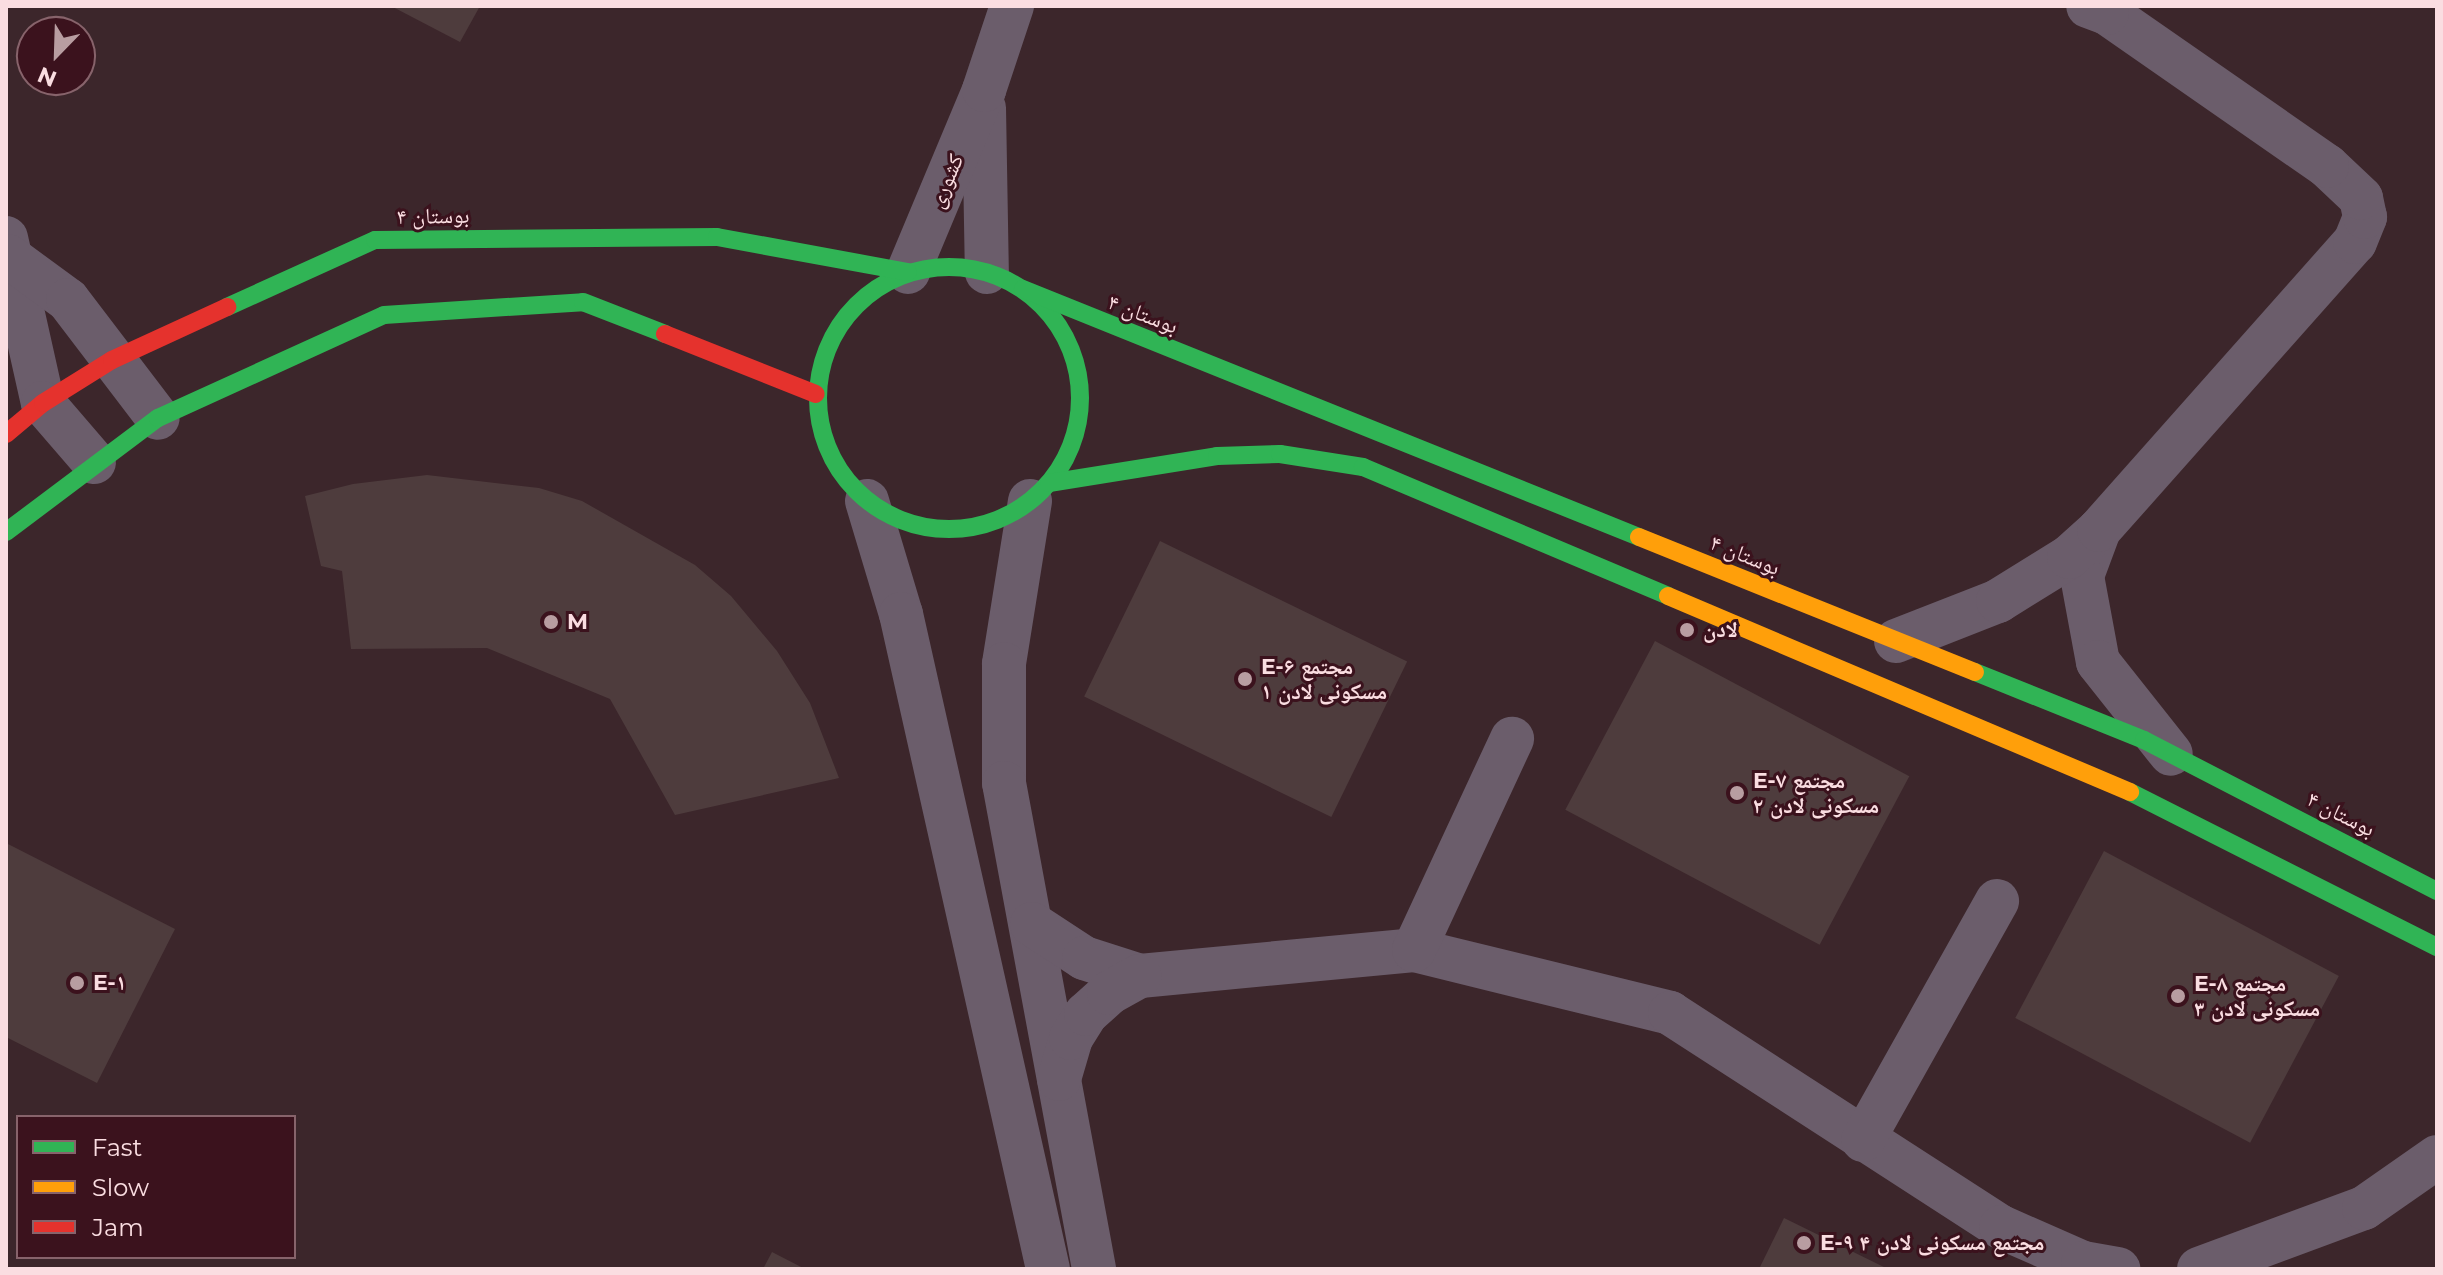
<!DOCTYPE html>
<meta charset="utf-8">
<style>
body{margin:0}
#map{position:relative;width:2443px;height:1275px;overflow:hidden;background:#3c262b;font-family:Montserrat,"Noto Naskh Arabic",sans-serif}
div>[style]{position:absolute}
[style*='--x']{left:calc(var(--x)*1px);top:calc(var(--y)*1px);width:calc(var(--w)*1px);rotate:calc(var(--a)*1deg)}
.building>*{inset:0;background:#4e3c3d;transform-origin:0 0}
.street>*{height:44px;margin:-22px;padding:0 22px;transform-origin:22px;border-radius:22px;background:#6b5d6b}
.fast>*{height:18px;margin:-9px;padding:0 9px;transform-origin:9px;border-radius:9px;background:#30b455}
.fast>.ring{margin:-9px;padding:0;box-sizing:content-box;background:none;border:18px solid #30b455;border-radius:50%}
.slow>*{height:18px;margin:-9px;padding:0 9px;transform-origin:9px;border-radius:9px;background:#ff9f0a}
.jam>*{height:18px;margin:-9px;padding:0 9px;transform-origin:9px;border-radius:9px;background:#e5322d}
.dots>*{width:22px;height:22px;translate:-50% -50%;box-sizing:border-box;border:4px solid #3b121d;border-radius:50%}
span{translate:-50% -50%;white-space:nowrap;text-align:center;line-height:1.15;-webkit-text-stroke:6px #3b121d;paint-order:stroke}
.street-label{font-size:22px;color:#fadde1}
.poi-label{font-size:22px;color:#fadde1;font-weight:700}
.left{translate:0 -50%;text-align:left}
.frame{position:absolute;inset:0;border:8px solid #fadde1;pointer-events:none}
.legend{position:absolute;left:16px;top:1115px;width:280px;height:144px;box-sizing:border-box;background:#3b121d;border:2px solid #87636b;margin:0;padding:10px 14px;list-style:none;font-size:24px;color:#fadde1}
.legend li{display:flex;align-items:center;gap:16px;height:40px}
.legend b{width:40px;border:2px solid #87636b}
.north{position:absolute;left:16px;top:16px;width:80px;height:80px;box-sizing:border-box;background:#3b121d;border:2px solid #87636b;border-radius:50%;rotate:203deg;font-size:22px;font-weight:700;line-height:32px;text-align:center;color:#fadde1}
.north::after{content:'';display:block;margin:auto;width:28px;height:36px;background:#b89da1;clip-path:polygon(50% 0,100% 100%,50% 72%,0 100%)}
</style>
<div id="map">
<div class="building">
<div style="clip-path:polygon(391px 6px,480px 6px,460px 42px)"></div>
<div style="clip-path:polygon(427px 475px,539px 488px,582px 501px,695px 565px,731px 596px,777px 651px,810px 703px,839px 778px,675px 815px,610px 699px,487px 648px,351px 649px,342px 571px,321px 566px,305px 496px,353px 484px)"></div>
<div style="left:1160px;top:541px;width:275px;height:173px;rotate:26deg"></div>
<div style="left:1655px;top:641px;width:288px;height:191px;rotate:28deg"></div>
<div style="clip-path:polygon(6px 843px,175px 929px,97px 1083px,6px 1037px)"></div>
<div style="left:2104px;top:851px;width:266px;height:189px;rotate:28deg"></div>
<div style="clip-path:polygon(1784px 1218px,1888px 1269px,1759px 1269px)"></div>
<div style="clip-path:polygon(772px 1252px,805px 1269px,763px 1269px)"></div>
</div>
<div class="street">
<div style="--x:984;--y:108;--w:164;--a:89"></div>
<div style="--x:6;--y:238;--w:169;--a:77.4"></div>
<div style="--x:43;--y:403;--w:78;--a:49.2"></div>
<div style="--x:8;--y:256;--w:74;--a:36.3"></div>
<div style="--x:68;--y:300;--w:148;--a:52.7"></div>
<div style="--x:908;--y:272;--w:197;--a:-67.3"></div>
<div style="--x:984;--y:90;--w:89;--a:-71.6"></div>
<div style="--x:867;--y:501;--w:118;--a:73.3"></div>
<div style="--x:901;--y:614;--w:671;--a:77.35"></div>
<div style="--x:1030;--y:501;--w:165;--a:99.1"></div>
<div style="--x:1004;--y:664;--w:119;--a:90"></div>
<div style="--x:1004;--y:783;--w:494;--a:79.5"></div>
<div style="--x:2099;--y:530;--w:49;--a:110.3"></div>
<div style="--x:2082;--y:576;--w:87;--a:79.5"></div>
<div style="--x:2098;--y:662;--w:117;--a:51.6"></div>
<div style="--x:1896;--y:641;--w:110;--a:-21.4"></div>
<div style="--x:1998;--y:601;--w:84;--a:-31.8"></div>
<div style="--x:2069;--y:557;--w:40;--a:-42"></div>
<div style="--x:2099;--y:530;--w:385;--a:-48.4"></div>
<div style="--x:2355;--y:242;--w:27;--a:-68"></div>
<div style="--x:2365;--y:217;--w:19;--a:-102"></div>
<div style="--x:2361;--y:198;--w:47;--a:-136.7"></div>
<div style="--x:2327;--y:166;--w:268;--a:-145.2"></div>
<div style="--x:2107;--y:13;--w:20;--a:-160"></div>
<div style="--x:1032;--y:924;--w:62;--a:33.2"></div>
<div style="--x:1084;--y:958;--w:59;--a:17.8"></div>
<div style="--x:1140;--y:976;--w:275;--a:-5.4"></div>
<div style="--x:1414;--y:950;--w:264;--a:13.8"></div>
<div style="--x:1670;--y:1013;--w:394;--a:32.9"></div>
<div style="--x:2001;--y:1227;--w:90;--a:23.7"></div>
<div style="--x:2083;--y:1263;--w:36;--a:10"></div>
<div style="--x:1414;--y:950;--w:233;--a:-65.1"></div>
<div style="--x:1059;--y:1079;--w:43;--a:-73.7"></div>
<div style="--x:1071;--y:1038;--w:28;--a:-58"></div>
<div style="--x:1086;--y:1014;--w:31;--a:-42"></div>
<div style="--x:1109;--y:993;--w:35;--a:-29"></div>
<div style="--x:1863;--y:1140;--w:274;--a:-60.7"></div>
<div style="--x:2199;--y:1269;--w:176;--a:-20.3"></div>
<div style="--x:2364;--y:1208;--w:89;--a:-34.9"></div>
</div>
<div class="fast">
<div class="ring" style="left:818px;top:267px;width:244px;height:244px"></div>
<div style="--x:1023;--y:289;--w:664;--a:21.93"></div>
<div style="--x:227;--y:307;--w:162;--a:-24.4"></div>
<div style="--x:375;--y:240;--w:342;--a:-0.5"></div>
<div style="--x:717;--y:237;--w:194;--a:10.4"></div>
<div style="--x:1049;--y:483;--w:170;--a:-9.1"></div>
<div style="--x:1217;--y:456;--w:63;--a:-1.8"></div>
<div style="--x:1280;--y:454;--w:84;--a:8.9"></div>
<div style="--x:1363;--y:467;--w:331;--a:22.9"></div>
<div style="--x:6;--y:532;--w:190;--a:-36.9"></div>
<div style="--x:158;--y:418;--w:248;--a:-24.5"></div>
<div style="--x:384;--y:315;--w:199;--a:-3.7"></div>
<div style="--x:583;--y:302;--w:88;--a:21.3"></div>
<div style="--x:1975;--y:672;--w:182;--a:21.9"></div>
<div style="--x:2144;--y:740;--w:330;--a:27.3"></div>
<div style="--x:2130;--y:792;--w:344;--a:26.8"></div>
</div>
<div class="slow">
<div style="--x:1639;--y:537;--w:362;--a:21.9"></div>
<div style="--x:1668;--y:596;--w:502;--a:22.99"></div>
</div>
<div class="jam">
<div style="--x:665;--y:334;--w:162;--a:21.7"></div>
<div style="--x:6;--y:434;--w:48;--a:-40"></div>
<div style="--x:43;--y:403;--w:81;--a:-31.9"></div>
<div style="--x:112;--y:360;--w:127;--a:-24.7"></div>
</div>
<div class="dots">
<div style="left:551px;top:622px;background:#b89da1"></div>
<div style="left:1687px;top:630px;background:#b89da1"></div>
<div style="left:1245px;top:679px;background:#b89da1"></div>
<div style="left:1737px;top:793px;background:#b89da1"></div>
<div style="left:77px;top:983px;background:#b89da1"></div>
<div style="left:2178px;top:996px;background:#b89da1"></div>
<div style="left:1804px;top:1243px;background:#b89da1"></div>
</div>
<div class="street-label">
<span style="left:946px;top:181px;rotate:-67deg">کشوری</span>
<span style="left:433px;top:216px;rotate:-1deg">بوستان ۴</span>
<span style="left:1143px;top:314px;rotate:21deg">بوستان ۴</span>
<span style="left:1745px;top:555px;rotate:22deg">بوستان ۴</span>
<span style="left:2341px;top:814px;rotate:27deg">بوستان ۴</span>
</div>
<div class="poi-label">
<span class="left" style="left:567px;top:622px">M</span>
<span class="left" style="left:1703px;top:630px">لادن</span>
<span class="left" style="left:1261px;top:679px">E-۶ مجتمع<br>مسکونی لادن ۱</span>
<span class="left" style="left:1753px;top:793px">E-۷ مجتمع<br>مسکونی لادن ۲</span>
<span class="left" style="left:93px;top:983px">E-۱</span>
<span class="left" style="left:2194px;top:996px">E-۸ مجتمع<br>مسکونی لادن ۳</span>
<span class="left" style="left:1820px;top:1243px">E-۹ مجتمع مسکونی لادن ۴</span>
</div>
<div class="frame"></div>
<ul class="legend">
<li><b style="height:10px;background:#30b455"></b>Fast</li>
<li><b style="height:10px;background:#ff9f0a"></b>Slow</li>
<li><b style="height:10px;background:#e5322d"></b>Jam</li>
</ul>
<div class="north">N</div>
</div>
